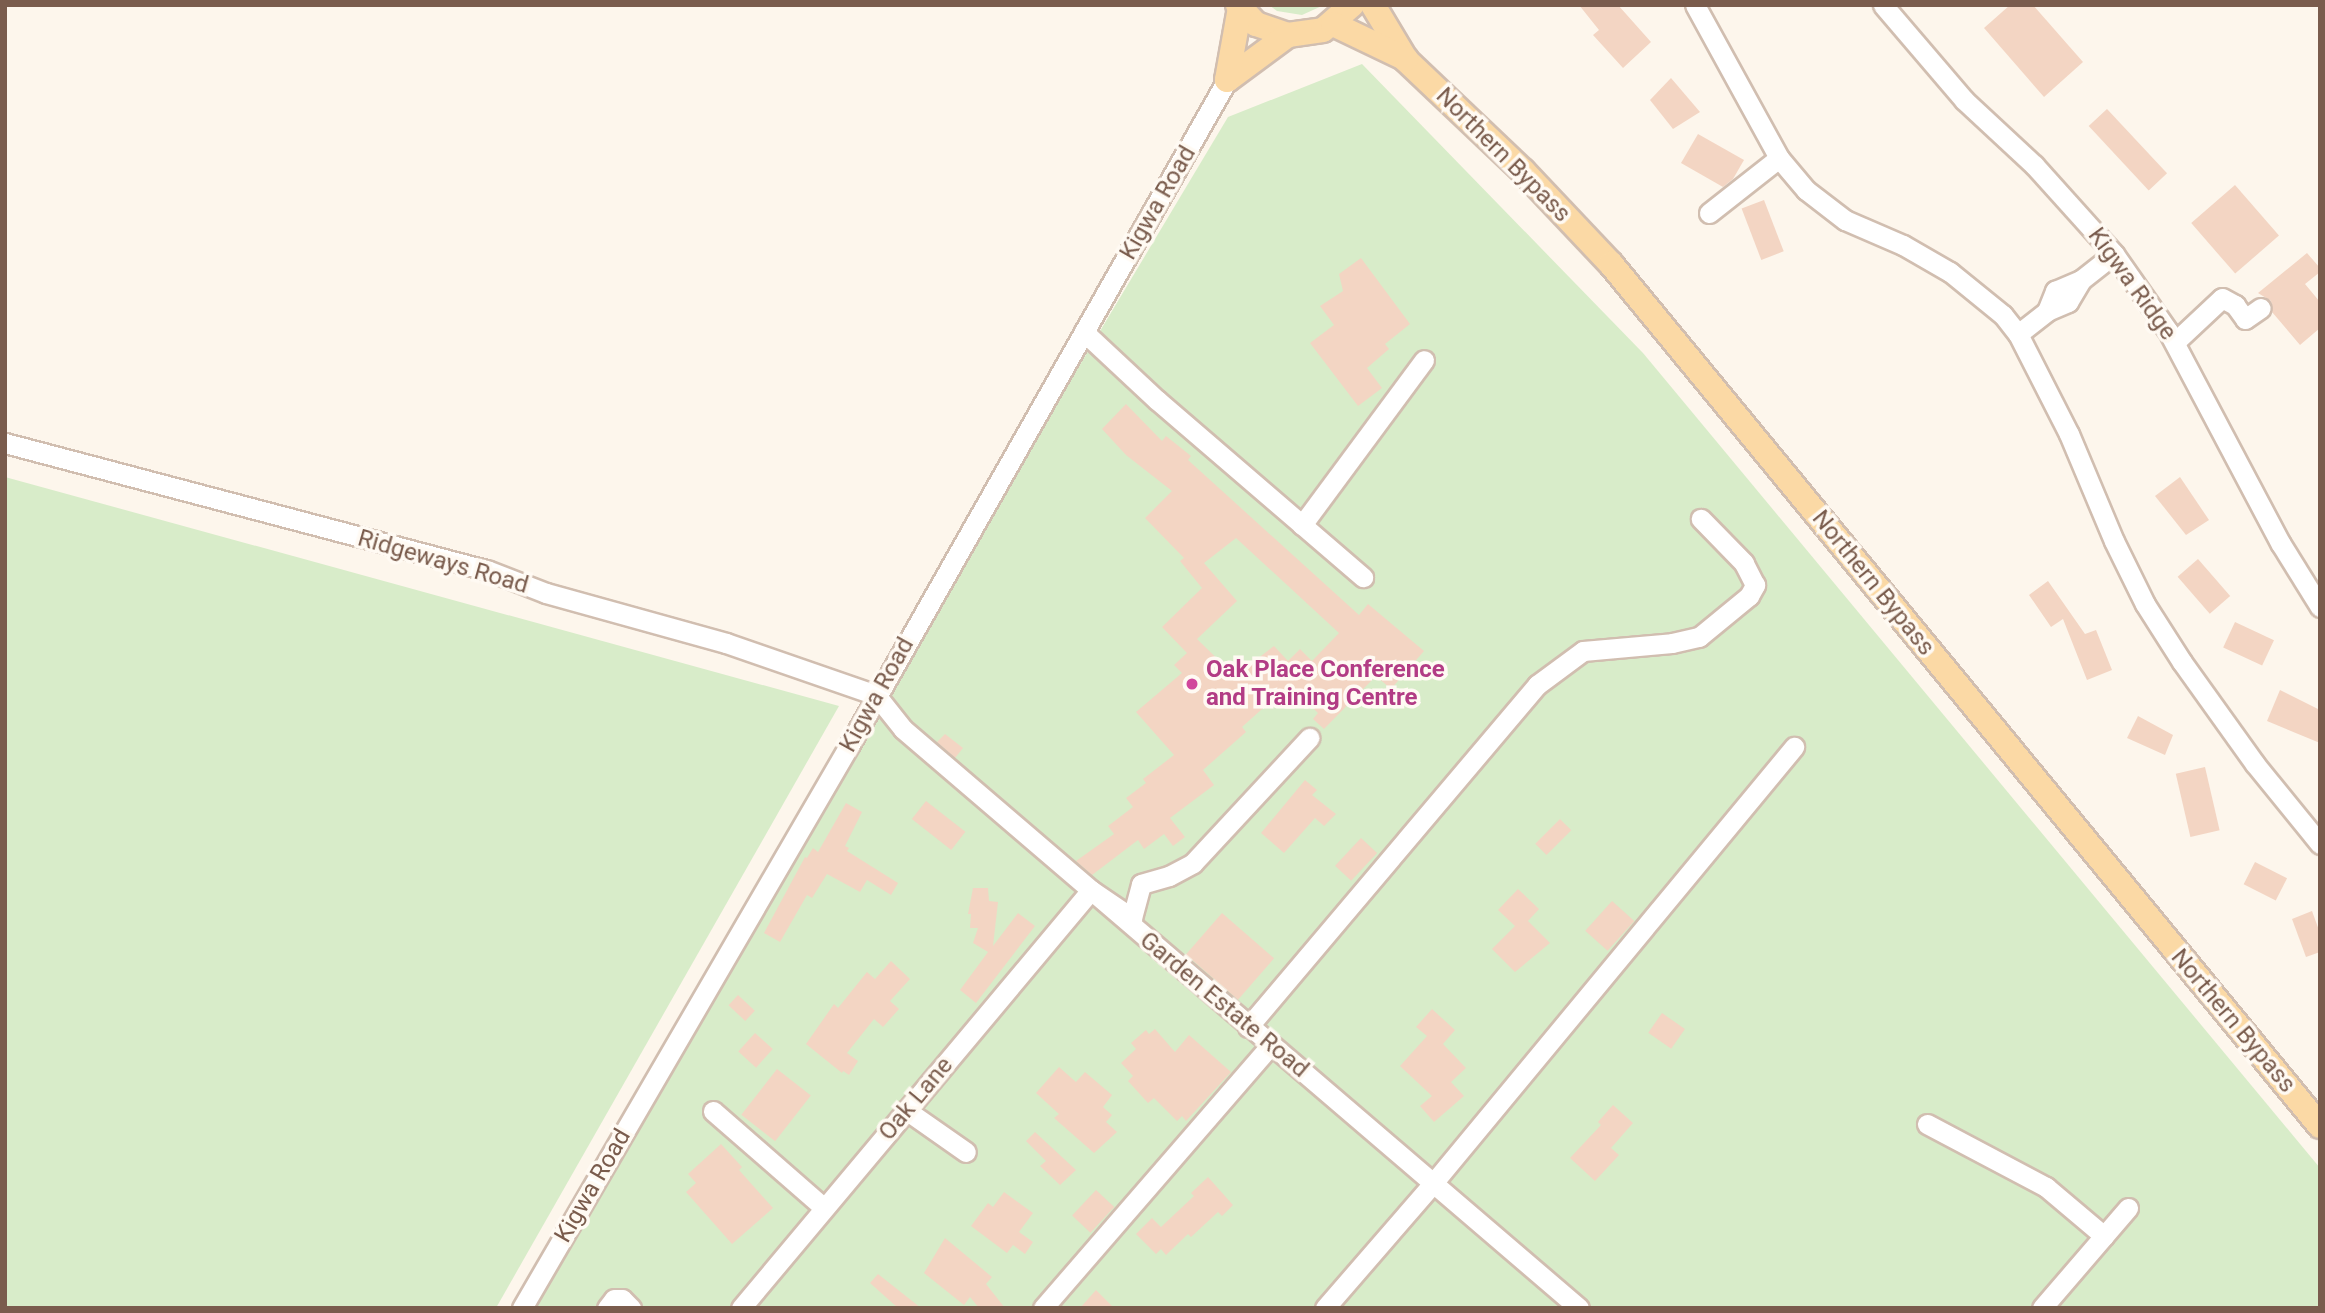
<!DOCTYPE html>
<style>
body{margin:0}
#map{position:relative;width:2325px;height:1313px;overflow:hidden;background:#fdf6ec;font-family:Roboto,sans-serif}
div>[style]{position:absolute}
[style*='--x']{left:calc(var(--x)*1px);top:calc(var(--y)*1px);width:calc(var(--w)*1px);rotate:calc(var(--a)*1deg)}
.green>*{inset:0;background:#d8ecc9}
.building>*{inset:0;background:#f3d5c3;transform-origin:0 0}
.roads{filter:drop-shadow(2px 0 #d1beb0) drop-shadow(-2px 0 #d1beb0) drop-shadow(0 2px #d1beb0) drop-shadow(0 -2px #d1beb0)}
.minor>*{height:19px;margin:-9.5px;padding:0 9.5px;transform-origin:9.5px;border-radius:9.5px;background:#fff}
.major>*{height:24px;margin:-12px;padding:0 12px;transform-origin:12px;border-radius:12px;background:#fbd9a5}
.dots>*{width:19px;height:19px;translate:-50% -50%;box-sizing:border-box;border:4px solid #fffaf3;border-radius:50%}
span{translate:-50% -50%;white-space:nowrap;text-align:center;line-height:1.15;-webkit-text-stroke:7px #fffaf3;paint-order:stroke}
.street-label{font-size:24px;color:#7a5c4d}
.hotel-label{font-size:24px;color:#b23c85;font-weight:700}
.left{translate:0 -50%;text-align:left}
.frame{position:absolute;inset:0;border:7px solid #7a5c4d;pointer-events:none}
</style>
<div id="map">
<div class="green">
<div style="clip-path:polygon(1269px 5px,1324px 5px,1302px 15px,1277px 11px)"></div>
<div style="clip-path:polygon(1362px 64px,1643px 353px,2320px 1168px,2320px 1308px,516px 1308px,1228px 117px)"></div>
<div style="clip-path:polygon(5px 477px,839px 706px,496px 1308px,5px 1308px)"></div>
</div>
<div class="building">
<div style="clip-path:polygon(1579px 5px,1618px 5px,1651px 42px,1623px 68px,1593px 35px,1599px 30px)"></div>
<div style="clip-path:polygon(2010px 5px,2033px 5px,2083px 62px,2044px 97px,1984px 28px)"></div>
<div style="clip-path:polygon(1671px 78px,1700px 112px,1673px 129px,1650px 100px)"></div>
<div style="left:2107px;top:109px;width:88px;height:25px;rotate:47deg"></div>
<div style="clip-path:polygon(1698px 134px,1744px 160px,1733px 179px,1723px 187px,1681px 163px)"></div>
<div style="left:2235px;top:185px;width:67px;height:58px;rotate:49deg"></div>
<div style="left:1764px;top:200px;width:55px;height:24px;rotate:69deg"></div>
<div style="clip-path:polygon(2307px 253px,2320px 268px,2320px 272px,2305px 284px,2320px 302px,2320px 328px,2300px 345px,2272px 312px,2271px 301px,2258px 293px)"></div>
<div style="clip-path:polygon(1361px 258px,1410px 324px,1385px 344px,1389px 349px,1367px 368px,1382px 388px,1358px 406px,1310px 343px,1334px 325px,1320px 306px,1343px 291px,1339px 274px)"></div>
<div style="clip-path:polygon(evenodd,1126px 404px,1162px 441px,1166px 436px,1191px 456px,1188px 460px,1359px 615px,1368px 604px,1424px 651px,1391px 689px,1376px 676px,1324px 729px,1313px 719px,1318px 713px,1292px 688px,1273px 703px,1271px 701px,1242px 727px,1246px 732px,1203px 770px,1214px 785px,1170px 818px,1185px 837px,1173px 846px,1164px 834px,1144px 849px,1138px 840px,1092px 875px,1076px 861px,1114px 834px,1108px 826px,1133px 807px,1126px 798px,1146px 783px,1143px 779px,1174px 755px,1136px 712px,1182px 673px,1174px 665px,1187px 653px,1162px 627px,1202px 588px,1180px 561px,1184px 558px,1145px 518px,1172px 491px,1126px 455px,1102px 429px,1126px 404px,1236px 538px,1339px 633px,1312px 661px,1300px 649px,1288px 661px,1274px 646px,1235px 676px,1197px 639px,1237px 601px,1204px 563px,1236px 538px)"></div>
<div style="clip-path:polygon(2180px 477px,2209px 520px,2186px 535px,2155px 496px)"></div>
<div style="left:2198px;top:559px;width:49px;height:27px;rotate:49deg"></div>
<div style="clip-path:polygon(2048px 581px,2085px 634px,2096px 630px,2112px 670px,2087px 680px,2063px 619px,2051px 627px,2029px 595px)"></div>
<div style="left:2235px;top:622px;width:43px;height:28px;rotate:25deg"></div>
<div style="clip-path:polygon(2280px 690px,2320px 710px,2320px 743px,2267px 721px)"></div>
<div style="clip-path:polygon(2138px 716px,2173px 735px,2165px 755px,2127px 738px)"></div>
<div style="clip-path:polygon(945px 734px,963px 748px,955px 758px,937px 742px)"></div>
<div style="left:2205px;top:767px;width:65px;height:30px;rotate:77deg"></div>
<div style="clip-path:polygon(1305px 780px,1317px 790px,1312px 795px,1336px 814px,1324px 826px,1315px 818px,1284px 853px,1261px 833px)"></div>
<div style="left:926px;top:801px;width:50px;height:23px;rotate:38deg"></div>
<div style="clip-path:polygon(846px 803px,862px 812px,845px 846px,849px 848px,847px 851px,898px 883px,891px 895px,867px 880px,860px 892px,827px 874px,812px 898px,807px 895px,780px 942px,764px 933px,805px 857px,807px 858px,813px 848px,818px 852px)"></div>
<div style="left:1560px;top:819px;width:16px;height:35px;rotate:45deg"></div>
<div style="left:1361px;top:838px;width:22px;height:38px;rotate:43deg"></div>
<div style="left:2255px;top:862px;width:36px;height:25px;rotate:27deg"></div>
<div style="clip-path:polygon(973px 888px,988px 888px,989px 901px,998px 902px,993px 946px,1018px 913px,1035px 926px,976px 1003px,960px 990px,988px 952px,973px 943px,978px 928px,970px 928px,971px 914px,968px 914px)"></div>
<div style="clip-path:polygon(1518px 889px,1539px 909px,1528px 921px,1550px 943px,1515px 972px,1492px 949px,1515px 926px,1498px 910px)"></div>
<div style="left:1612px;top:901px;width:30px;height:40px;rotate:42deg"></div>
<div style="clip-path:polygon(2312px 911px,2320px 933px,2320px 952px,2306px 957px,2292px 919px)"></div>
<div style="left:1222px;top:913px;width:69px;height:55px;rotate:41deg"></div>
<div style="clip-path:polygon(891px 961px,910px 979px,890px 1001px,899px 1009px,883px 1027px,874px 1019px,847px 1053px,858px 1061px,849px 1075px,843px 1071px,842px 1073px,806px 1044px,834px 1004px,838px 1008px,867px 972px,875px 979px)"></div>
<div style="left:738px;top:995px;width:23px;height:14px;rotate:43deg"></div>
<div style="clip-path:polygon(1432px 1009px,1455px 1030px,1443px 1044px,1466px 1068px,1451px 1082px,1464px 1096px,1434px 1122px,1420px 1106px,1432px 1096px,1400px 1066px,1427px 1036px,1416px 1027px)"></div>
<div style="left:1662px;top:1013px;width:28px;height:24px;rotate:35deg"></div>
<div style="clip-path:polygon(1155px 1029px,1175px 1052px,1189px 1035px,1231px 1072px,1186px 1121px,1182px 1116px,1177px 1121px,1154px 1098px,1148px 1103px,1128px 1081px,1133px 1076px,1121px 1063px,1136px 1049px,1131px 1043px,1146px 1030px,1149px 1034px)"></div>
<div style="left:755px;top:1033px;width:24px;height:25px;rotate:42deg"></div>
<div style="clip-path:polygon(1059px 1067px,1076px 1082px,1085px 1072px,1112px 1095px,1103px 1107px,1112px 1115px,1106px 1122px,1117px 1132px,1094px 1153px,1054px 1118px,1059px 1114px,1036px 1093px)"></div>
<div style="left:777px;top:1069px;width:43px;height:58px;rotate:38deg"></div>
<div style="clip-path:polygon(1613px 1105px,1633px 1123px,1611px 1148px,1619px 1155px,1595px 1181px,1570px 1158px,1601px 1125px,1598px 1122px)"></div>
<div style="clip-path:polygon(1035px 1132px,1076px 1170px,1060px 1185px,1040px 1166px,1046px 1161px,1026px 1141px)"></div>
<div style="clip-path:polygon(721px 1144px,742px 1167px,739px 1170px,773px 1208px,732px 1244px,686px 1192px,696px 1183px,688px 1174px)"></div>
<div style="clip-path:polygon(1208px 1177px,1233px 1205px,1222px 1216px,1218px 1212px,1191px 1237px,1188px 1234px,1166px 1255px,1161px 1249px,1156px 1254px,1136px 1234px,1152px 1218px,1161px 1227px,1194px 1196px,1191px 1193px)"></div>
<div style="left:1096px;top:1190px;width:25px;height:35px;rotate:43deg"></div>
<div style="clip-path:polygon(1004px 1192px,1033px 1213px,1019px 1232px,1033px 1242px,1025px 1254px,1013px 1245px,1007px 1253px,971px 1226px,988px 1203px,993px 1207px)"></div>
<div style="clip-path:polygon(945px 1238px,992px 1277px,986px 1284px,1005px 1308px,979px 1308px,970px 1297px,964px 1305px,924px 1273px)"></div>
<div style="clip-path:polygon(878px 1274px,921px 1308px,898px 1308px,870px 1283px)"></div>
<div style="clip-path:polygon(1096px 1290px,1114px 1308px,1080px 1308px)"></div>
</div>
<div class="roads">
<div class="minor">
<div style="--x:1695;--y:5;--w:175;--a:61.2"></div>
<div style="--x:1779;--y:158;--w:42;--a:49.8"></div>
<div style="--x:1806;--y:190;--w:49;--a:37.6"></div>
<div style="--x:1845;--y:220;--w:63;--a:23.3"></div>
<div style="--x:1903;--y:245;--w:54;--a:29.9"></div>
<div style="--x:1950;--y:272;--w:68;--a:39.1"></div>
<div style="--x:2003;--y:315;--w:24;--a:52"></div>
<div style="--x:2018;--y:334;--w:112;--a:63"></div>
<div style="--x:2069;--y:434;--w:116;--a:67.2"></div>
<div style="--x:2114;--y:541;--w:70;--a:63.8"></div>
<div style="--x:2145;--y:604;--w:69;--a:57.5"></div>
<div style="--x:2182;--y:662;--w:125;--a:54.4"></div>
<div style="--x:2255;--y:764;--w:103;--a:50.9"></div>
<div style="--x:1883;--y:5;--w:125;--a:49.5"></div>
<div style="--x:1964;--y:100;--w:96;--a:42.9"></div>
<div style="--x:2034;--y:165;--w:120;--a:48"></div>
<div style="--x:2114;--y:254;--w:94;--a:55"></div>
<div style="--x:2168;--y:331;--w:241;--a:62.1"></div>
<div style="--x:2281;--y:544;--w:74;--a:58.2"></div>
<div style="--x:1709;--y:213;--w:89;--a:-38.2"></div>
<div style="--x:2047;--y:311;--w:22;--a:-68"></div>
<div style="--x:2055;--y:291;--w:28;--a:-23"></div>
<div style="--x:2081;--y:280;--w:42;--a:-38.2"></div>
<div style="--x:1084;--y:332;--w:100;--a:43"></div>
<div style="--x:1157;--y:400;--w:272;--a:40.7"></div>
<div style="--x:2018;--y:334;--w:37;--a:-38"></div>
<div style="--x:2047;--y:311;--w:23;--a:-23"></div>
<div style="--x:2068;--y:302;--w:26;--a:-59"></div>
<div style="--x:2175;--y:342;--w:64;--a:-43.1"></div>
<div style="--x:2222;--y:298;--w:15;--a:28"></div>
<div style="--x:2235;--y:305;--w:17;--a:54"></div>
<div style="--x:2245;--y:319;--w:19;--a:-35"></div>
<div style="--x:5;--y:443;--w:498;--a:14.8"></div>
<div style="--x:487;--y:570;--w:63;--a:21.3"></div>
<div style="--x:546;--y:593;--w:187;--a:15.5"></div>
<div style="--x:726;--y:643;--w:159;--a:19.1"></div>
<div style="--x:876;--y:695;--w:43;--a:51.5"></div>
<div style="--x:903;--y:729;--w:890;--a:40.58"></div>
<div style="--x:1302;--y:525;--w:205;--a:-53.5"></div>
<div style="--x:1248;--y:1027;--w:448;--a:-49.8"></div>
<div style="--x:1537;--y:685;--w:57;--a:-36.5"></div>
<div style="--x:1583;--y:651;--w:89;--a:-5.1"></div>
<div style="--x:1672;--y:643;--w:28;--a:-13"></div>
<div style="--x:1699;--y:637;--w:65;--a:-39.4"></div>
<div style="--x:1749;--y:596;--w:13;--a:-61"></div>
<div style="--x:1755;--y:585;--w:25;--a:-117"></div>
<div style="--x:1744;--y:563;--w:62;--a:-134.3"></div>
<div style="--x:906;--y:1110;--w:73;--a:35"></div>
<div style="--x:713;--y:1111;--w:147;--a:41.1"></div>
<div style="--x:1927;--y:1124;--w:135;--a:27.9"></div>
<div style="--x:2046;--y:1187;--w:76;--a:40.2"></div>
<div style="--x:522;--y:1308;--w:652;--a:-59.82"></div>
<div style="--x:850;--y:744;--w:764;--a:-60.41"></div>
<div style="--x:607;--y:1308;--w:11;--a:-52"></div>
<div style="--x:614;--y:1299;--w:8;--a:0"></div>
<div style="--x:622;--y:1299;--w:13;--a:45"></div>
<div style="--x:741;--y:1308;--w:545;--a:-50.06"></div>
<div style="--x:1091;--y:890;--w:50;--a:34.3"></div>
<div style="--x:1132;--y:918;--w:35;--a:-75"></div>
<div style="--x:1141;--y:884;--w:29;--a:-16"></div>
<div style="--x:1169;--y:876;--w:27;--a:-28"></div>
<div style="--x:1193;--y:863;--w:171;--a:-47.1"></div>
<div style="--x:1043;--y:1308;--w:348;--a:-49.1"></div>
<div style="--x:1325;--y:1308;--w:167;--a:-49.1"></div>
<div style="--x:1434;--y:1182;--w:565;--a:-50.39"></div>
<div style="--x:2042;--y:1308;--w:132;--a:-49.3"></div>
</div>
<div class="major">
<div style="--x:1238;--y:5;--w:26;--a:47"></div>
<div style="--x:1256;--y:24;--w:34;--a:19"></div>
<div style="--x:1288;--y:35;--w:35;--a:-8"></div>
<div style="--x:1323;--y:30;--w:38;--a:-41"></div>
<div style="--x:1373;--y:5;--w:64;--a:59"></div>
<div style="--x:1406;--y:60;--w:161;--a:43.5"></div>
<div style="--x:1523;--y:171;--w:128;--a:46.6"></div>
<div style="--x:1611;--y:264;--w:1116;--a:50.56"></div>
<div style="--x:1333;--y:24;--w:81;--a:25.6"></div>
<div style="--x:1227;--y:80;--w:76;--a:-36.4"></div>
<div style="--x:1227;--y:80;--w:73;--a:-79.8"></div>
</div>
</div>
<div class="dots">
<div style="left:1192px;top:684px;background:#d1479c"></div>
</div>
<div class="street-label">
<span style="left:1503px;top:155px;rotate:45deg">Northern Bypass</span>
<span style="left:1158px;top:203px;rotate:-60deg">Kigwa Road</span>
<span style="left:2132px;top:284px;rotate:54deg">Kigwa Ridge</span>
<span style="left:443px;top:562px;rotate:16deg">Ridgeways Road</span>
<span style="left:1873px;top:583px;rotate:51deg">Northern Bypass</span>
<span style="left:877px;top:695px;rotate:-61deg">Kigwa Road</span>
<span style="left:1224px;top:1005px;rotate:40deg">Garden Estate Road</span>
<span style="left:2233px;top:1021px;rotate:50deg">Northern Bypass</span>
<span style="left:916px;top:1099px;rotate:-50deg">Oak Lane</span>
<span style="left:593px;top:1186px;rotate:-60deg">Kigwa Road</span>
</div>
<div class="hotel-label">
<span class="left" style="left:1206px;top:684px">Oak Place Conference<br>and Training Centre</span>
</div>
<div class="frame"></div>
</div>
